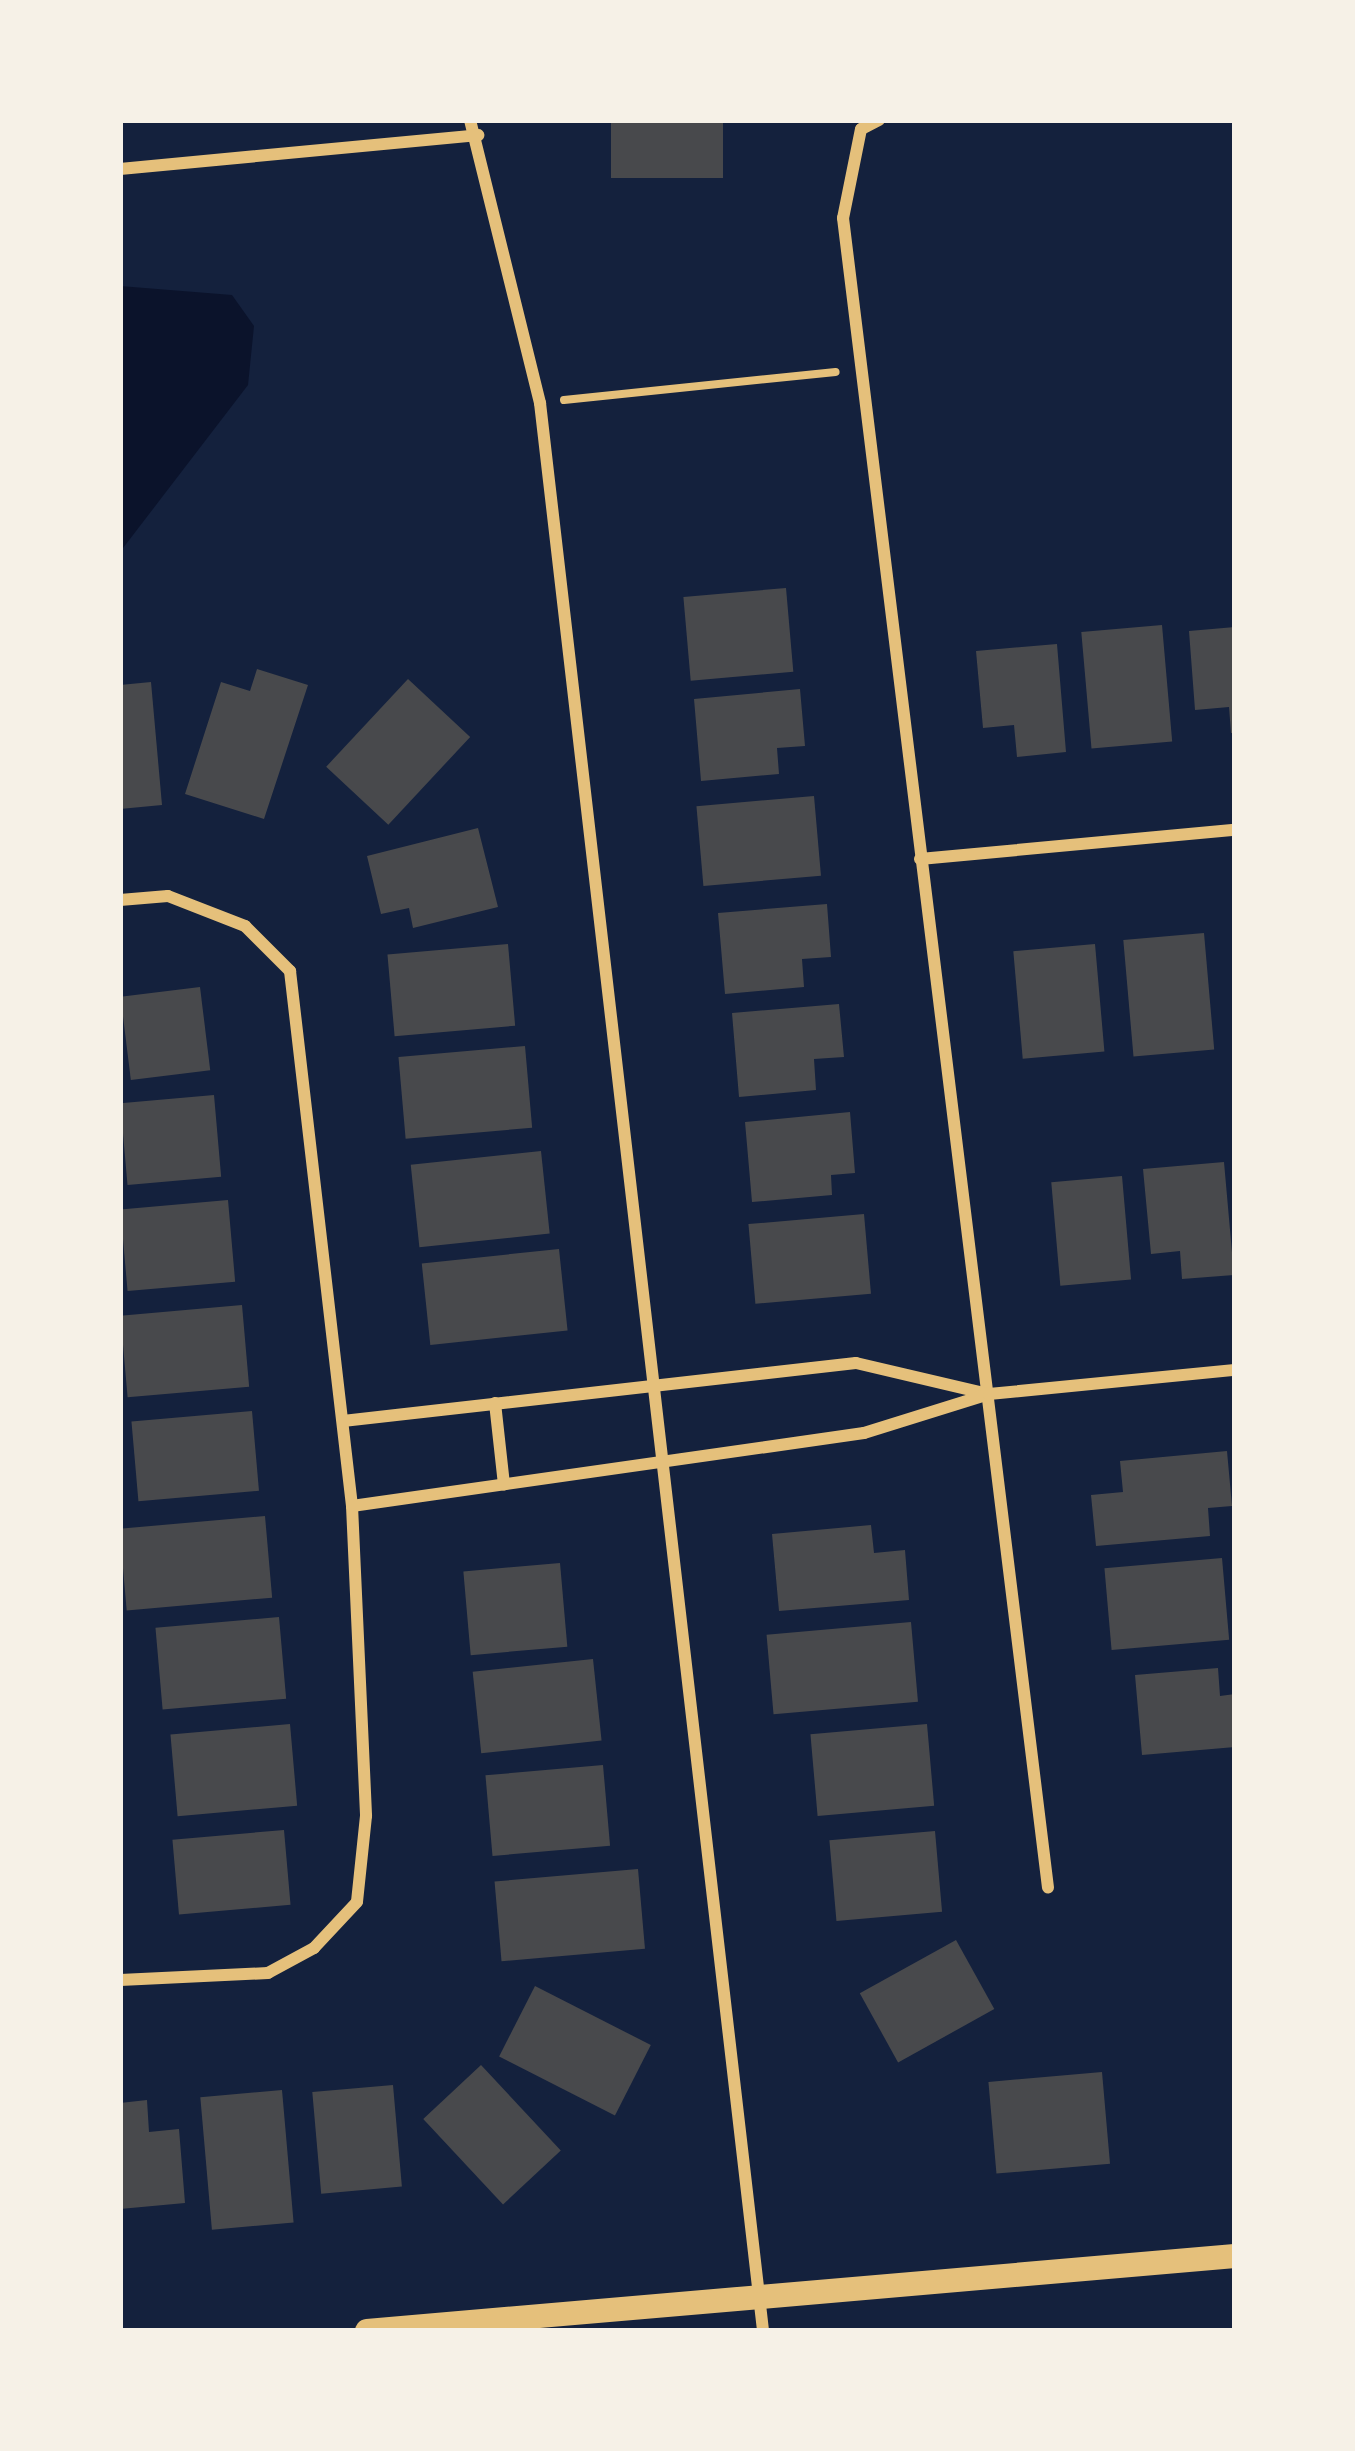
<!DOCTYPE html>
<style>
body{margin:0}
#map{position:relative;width:1355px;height:2451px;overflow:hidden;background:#14213d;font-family:"Fira Sans Condensed",sans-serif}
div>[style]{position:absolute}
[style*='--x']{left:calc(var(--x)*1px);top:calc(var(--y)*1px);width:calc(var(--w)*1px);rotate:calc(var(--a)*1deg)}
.water>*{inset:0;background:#0b132b}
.building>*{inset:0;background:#48494c;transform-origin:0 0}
.path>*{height:8px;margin:-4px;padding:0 4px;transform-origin:4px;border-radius:4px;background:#e5c07b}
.minor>*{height:12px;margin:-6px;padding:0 6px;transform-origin:6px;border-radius:6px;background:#e5c07b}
.secondary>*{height:24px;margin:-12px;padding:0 12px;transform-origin:12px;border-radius:12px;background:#e5c07b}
span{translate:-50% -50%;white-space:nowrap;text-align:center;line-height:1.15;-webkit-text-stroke:12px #f6f1e7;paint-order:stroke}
.frame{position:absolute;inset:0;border:123px solid #f6f1e7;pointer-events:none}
</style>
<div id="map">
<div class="water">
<div style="clip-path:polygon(120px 286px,232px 295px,254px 326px,248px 385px,120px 552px)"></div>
</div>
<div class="building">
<div style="left:611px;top:120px;width:112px;height:58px"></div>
<div style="left:786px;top:588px;width:84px;height:103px;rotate:85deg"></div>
<div style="left:1162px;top:625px;width:117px;height:81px;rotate:85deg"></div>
<div style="clip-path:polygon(1235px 627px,1235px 733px,1231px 733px,1229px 707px,1195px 710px,1189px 631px)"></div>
<div style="clip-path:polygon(1057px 644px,1066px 752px,1017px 757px,1014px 725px,983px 728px,976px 651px)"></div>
<div style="clip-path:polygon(257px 669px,308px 685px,264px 819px,185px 794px,221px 682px,250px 691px)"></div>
<div style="left:408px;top:679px;width:85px;height:120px;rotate:43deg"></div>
<div style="clip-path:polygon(151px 682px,162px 805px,120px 809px,120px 685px)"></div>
<div style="clip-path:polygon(800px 689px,805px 746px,777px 748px,779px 774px,701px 781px,694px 699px)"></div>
<div style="left:814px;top:796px;width:80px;height:118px;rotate:85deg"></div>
<div style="clip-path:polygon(478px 828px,498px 907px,413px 928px,409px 908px,381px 914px,367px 856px)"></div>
<div style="clip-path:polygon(827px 904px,831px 957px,802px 959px,804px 987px,725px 994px,718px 913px)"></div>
<div style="left:1204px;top:933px;width:117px;height:81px;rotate:85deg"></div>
<div style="left:508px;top:944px;width:82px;height:121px;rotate:85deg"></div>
<div style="left:1095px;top:944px;width:108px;height:82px;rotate:85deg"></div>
<div style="left:200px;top:987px;width:84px;height:80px;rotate:83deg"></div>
<div style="clip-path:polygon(839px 1004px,844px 1057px,814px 1059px,816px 1090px,739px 1097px,732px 1013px)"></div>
<div style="left:525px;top:1046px;width:82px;height:127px;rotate:85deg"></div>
<div style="left:214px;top:1095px;width:82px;height:94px;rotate:85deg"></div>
<div style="clip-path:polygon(850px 1112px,855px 1173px,831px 1175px,832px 1195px,752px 1202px,745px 1122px)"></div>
<div style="left:541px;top:1151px;width:83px;height:131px;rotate:84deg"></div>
<div style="clip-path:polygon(1224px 1162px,1234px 1275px,1182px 1279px,1180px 1251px,1151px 1254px,1143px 1169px)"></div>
<div style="left:1122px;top:1176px;width:104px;height:71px;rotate:85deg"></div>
<div style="left:228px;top:1200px;width:82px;height:108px;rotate:85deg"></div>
<div style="left:864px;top:1214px;width:80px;height:116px;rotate:85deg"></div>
<div style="left:559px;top:1249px;width:82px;height:138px;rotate:84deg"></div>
<div style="left:242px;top:1305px;width:82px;height:122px;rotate:85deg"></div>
<div style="left:252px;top:1411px;width:80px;height:121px;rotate:85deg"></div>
<div style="clip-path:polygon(1227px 1451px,1232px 1506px,1208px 1508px,1210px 1536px,1096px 1546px,1091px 1495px,1123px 1492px,1120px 1461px)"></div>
<div style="left:265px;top:1516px;width:82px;height:146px;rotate:85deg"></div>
<div style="clip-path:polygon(871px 1525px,874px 1553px,905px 1550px,909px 1600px,779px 1611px,772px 1534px)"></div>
<div style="left:1222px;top:1558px;width:82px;height:118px;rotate:85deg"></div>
<div style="left:560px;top:1563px;width:84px;height:97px;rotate:85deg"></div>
<div style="left:279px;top:1617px;width:82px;height:124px;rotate:85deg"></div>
<div style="left:911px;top:1622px;width:80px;height:145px;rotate:85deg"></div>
<div style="left:593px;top:1659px;width:82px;height:121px;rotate:84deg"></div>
<div style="clip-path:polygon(1218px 1668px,1220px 1696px,1235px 1694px,1235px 1747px,1142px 1755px,1135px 1675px)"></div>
<div style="left:290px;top:1724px;width:82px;height:120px;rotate:85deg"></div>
<div style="left:927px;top:1724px;width:82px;height:117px;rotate:85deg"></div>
<div style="left:603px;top:1765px;width:81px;height:118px;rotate:85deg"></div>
<div style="left:284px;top:1830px;width:75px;height:112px;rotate:85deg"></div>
<div style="left:935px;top:1831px;width:81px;height:106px;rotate:85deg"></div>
<div style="left:638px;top:1869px;width:80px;height:144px;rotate:85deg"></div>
<div style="left:956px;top:1940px;width:79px;height:110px;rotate:61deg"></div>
<div style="left:535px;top:1986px;width:130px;height:79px;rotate:27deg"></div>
<div style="left:481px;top:2065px;width:117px;height:79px;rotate:47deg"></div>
<div style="left:1102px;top:2072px;width:92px;height:114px;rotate:85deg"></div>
<div style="left:393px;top:2085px;width:102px;height:81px;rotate:85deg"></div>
<div style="left:282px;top:2090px;width:133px;height:82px;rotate:85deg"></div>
<div style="clip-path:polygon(147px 2100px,149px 2132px,179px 2129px,185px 2203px,120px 2209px,120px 2103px)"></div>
</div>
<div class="path">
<div style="--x:564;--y:400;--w:273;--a:-5.9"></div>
</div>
<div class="minor">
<div style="--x:470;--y:120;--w:292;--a:76.1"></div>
<div style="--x:540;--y:403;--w:1941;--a:83.4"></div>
<div style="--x:879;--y:120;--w:20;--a:153"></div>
<div style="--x:861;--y:129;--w:91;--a:101.4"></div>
<div style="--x:843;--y:218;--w:1682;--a:83"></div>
<div style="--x:120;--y:169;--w:360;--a:-5.4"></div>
<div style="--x:920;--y:859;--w:316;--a:-5.3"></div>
<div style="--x:120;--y:900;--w:48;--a:-4.8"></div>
<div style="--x:168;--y:896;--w:83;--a:21.3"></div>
<div style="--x:245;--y:926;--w:64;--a:45"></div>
<div style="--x:290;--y:971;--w:539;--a:83.39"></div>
<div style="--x:352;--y:1506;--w:310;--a:87.4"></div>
<div style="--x:366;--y:1816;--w:86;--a:96"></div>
<div style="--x:357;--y:1902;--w:63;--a:133.1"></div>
<div style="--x:314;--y:1948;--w:52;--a:151.5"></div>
<div style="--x:268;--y:1973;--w:148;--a:177.3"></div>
<div style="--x:495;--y:1403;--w:82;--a:83.7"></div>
<div style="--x:343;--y:1421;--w:516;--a:-6.45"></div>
<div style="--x:856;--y:1363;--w:136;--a:13.2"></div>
<div style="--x:352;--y:1506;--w:517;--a:-8.11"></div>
<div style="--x:864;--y:1433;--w:131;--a:-17.3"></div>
<div style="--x:989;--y:1394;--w:247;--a:-5.6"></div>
</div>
<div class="secondary">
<div style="--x:367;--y:2331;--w:871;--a:-4.94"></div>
</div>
<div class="frame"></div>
</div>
